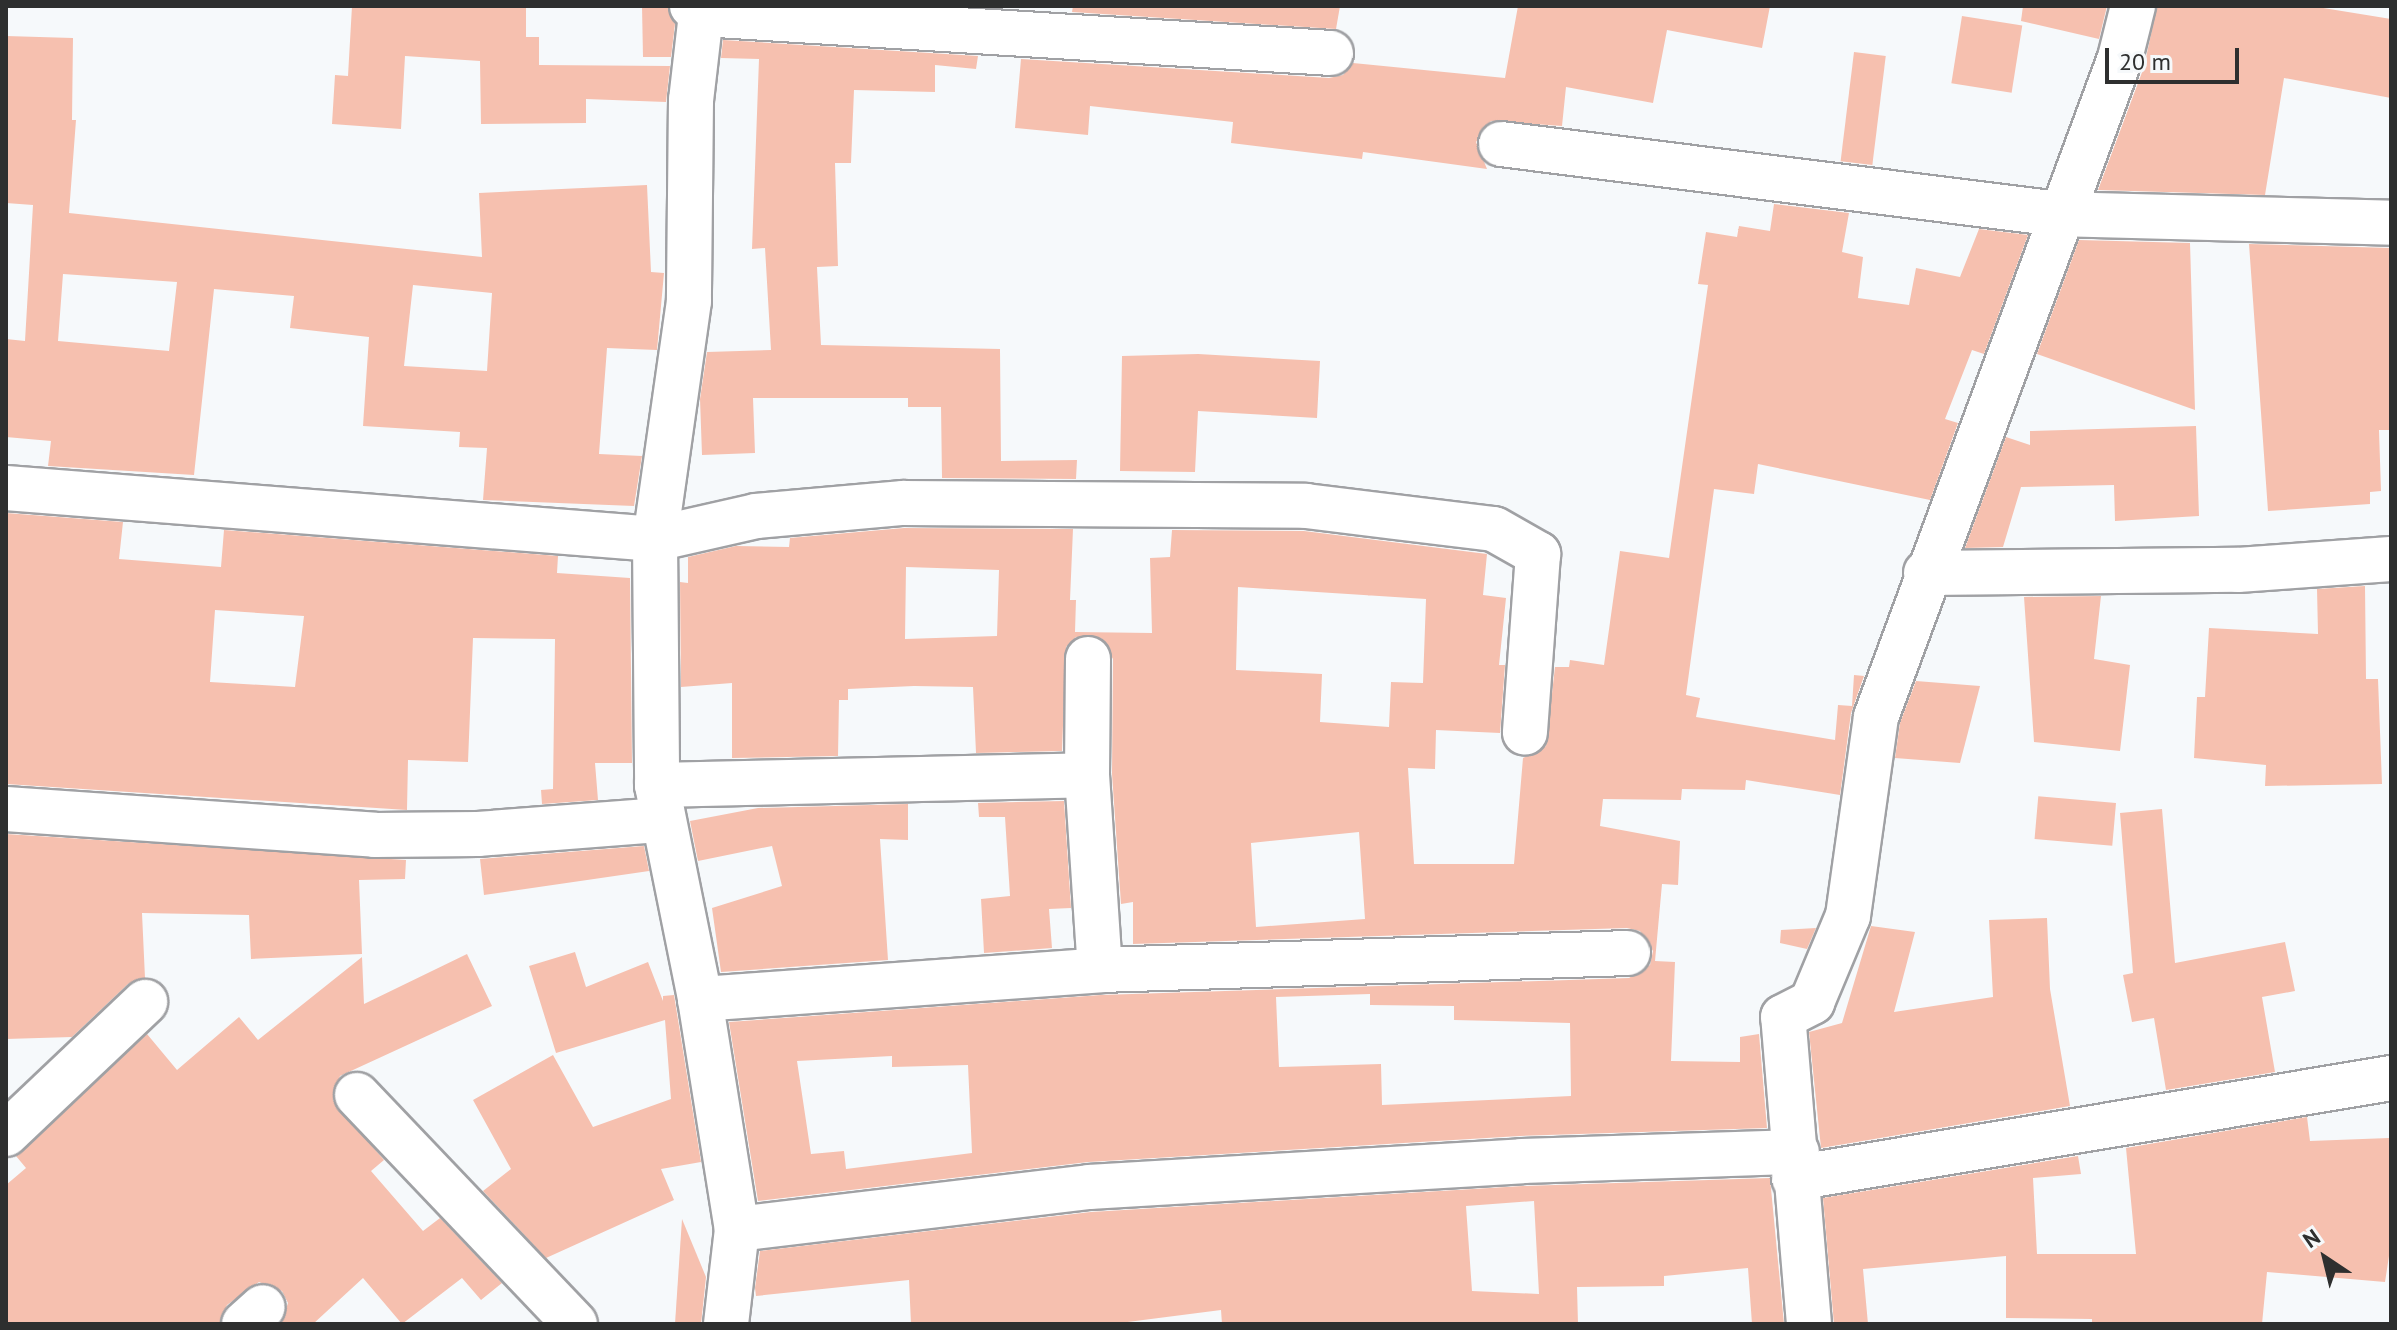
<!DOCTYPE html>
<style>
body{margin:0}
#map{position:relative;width:2397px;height:1330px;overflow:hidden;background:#f6f9fb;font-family:"PT Sans",sans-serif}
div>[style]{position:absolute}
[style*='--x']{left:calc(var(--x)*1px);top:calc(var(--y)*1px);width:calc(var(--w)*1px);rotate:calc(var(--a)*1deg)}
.building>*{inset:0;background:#f6c0af;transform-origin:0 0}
.roads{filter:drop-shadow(2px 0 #a0a1a4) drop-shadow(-2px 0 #a0a1a4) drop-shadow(0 2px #a0a1a4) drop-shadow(0 -2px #a0a1a4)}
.minor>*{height:44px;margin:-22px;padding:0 22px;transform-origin:22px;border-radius:22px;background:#fff}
span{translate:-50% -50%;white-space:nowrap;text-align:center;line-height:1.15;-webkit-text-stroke:7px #f6f9fb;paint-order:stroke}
.frame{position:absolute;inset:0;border:8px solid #2e2f2f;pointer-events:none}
.north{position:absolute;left:2285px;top:1218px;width:80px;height:80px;-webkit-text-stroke:6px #f6f9fb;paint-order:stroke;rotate:325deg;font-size:22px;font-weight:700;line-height:32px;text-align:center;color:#2e2f2f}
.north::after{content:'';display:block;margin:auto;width:28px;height:36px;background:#2e2f2f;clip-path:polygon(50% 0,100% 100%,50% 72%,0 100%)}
.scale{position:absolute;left:2105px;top:48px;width:134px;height:36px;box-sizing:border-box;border:4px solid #2e2f2f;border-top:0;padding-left:10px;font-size:24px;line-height:28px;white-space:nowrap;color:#2e2f2f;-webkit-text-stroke:6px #f6f9fb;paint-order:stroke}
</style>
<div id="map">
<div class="building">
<div style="clip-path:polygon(352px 6px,526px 6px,526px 37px,539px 37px,539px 65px,670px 66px,666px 102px,586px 99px,586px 123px,481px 124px,480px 61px,405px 56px,401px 129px,332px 124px,335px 75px,348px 76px)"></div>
<div style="clip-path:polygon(642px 6px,668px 6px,675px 24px,671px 57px,643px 57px)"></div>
<div style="clip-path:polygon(1073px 6px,1340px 6px,1336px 29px,1072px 12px)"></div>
<div style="clip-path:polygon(1518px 6px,1770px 6px,1762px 48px,1667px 30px,1653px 103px,1566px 87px,1562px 126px,1491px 121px,1476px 142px,1487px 169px,1363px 152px,1362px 159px,1231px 143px,1233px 122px,1090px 106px,1088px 135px,1015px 128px,1021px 59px,1329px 78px,1343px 75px,1353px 63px,1505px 78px)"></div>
<div style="clip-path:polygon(2023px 6px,2107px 6px,2099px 39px,2021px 21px)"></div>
<div style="clip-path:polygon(2157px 6px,2311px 6px,2391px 19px,2391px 98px,2284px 78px,2265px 195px,2098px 190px,2144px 67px)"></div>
<div style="left:1962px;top:16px;width:61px;height:68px;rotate:9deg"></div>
<div style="clip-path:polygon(evenodd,6px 36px,73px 38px,72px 120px,76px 120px,69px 213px,482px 257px,479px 193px,647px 185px,651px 272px,664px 273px,657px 350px,607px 348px,599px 454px,642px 456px,634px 506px,483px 500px,487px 448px,459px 447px,460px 432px,363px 426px,369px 337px,290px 328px,294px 296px,214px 289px,194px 475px,48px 466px,51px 441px,6px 437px,6px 339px,25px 341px,33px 205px,6px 203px,6px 36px,63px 274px,177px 282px,169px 351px,58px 341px,63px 274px,6px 36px,413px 285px,492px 293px,487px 371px,404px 366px,413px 285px)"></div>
<div style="clip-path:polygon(723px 40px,978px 56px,976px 69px,935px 65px,935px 92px,854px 90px,851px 163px,835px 163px,838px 266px,817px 267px,821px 345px,1000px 349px,1001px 461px,1077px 460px,1076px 479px,942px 478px,941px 407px,908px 407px,908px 398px,753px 398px,755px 453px,702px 455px,700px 399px,707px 352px,771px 350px,765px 248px,752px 249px,759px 59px,721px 58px)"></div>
<div style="left:1854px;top:52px;width:32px;height:110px;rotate:7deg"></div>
<div style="clip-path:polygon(evenodd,1774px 204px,1849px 213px,1842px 252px,1863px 257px,1858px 298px,1909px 305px,1916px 268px,1960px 277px,1979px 229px,2028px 235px,1984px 354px,1972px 350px,1945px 419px,1958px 423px,1930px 500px,1758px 464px,1754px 494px,1714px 489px,1686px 695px,1700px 698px,1696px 717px,1835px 740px,1838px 705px,1852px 706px,1854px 675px,1864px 676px,1851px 713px,1840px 795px,1746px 780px,1745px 790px,1682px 789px,1681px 800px,1603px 799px,1600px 826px,1680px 841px,1678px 885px,1662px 884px,1655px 961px,1675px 962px,1671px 1061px,1740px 1062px,1740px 1037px,1759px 1034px,1767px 1128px,1520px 1136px,1088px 1162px,758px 1201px,729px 1022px,1101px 995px,1629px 978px,1650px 965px,1653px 951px,1640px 931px,1627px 928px,1133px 944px,1133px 902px,1121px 904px,1112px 774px,1113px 659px,1101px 638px,1076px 637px,1066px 647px,1062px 751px,976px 753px,973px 687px,914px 686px,848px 689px,848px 700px,839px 700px,838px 756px,732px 758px,732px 683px,681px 687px,680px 582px,688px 583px,688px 557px,736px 546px,789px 547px,790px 538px,904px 528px,1073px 529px,1070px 600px,1076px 600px,1075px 632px,1152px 633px,1150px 558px,1170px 557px,1172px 530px,1304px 531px,1487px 554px,1483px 595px,1506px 598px,1499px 665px,1505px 665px,1500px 733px,1436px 730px,1435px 769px,1408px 768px,1414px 864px,1514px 864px,1523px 758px,1546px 746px,1555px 667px,1569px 667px,1570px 660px,1604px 665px,1620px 551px,1669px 558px,1708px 285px,1698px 284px,1706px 232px,1737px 237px,1739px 226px,1770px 231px,1774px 204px,906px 567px,999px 570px,997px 636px,905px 639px,906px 567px,1774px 204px,1238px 587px,1426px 599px,1423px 683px,1391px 682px,1389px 727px,1320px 722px,1322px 674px,1236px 670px,1238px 587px,1774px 204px,1359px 832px,1365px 919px,1256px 927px,1251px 843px,1359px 832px,1774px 204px,1370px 994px,1370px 1005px,1454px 1006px,1454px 1020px,1570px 1023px,1571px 1096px,1382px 1105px,1381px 1064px,1279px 1067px,1276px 997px,1370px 994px,1774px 204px,892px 1056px,892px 1067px,968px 1065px,972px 1153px,846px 1169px,844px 1151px,811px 1154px,797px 1061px,892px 1056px)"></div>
<div style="clip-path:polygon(2079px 240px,2190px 243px,2195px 410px,2037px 354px)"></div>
<div style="clip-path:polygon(2249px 244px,2391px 248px,2391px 430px,2379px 430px,2381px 491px,2370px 492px,2370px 504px,2268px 511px)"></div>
<div style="clip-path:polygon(1198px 354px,1320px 361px,1317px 418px,1198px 411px,1195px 472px,1120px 471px,1122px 356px)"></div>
<div style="clip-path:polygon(2196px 426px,2199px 516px,2115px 521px,2114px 485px,2021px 487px,2003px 547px,1965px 548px,2006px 437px,2030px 445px,2030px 431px)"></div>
<div style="clip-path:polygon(evenodd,6px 513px,123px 522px,119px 559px,221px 567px,224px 530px,558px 556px,557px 573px,630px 578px,632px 763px,595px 763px,598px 800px,542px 804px,541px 790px,553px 789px,555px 639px,473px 638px,468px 762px,408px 760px,407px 810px,6px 784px,6px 513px,215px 610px,304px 616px,295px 687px,210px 682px,215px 610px)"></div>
<div style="clip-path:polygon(2365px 586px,2366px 679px,2378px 679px,2382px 784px,2265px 786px,2266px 765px,2194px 758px,2197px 697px,2205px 697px,2209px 628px,2318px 634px,2317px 589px)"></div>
<div style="clip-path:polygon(2101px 596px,2094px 659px,2130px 665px,2120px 751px,2034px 742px,2024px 597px)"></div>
<div style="clip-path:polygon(1916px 681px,1980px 686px,1960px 763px,1895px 758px,1900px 723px)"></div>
<div style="clip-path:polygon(1064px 801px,1071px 908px,1049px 909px,1052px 948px,984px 953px,981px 899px,1010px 896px,1005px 817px,979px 817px,978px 803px)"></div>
<div style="left:2116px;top:803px;width:43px;height:78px;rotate:95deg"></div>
<div style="clip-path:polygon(908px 804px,908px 840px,880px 839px,888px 960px,721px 972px,712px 908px,782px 886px,772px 846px,698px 861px,690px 821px,758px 808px)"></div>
<div style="clip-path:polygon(2162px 809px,2175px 963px,2285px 942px,2295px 991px,2262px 997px,2275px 1072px,2166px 1090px,2154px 1018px,2132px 1022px,2123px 975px,2133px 973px,2120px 813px)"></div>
<div style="clip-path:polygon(6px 834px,406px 860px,405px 879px,359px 880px,362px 954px,251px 959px,249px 915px,142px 913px,145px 978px,128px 984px,72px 1037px,6px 1039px)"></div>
<div style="clip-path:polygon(644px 846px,649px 871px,484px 895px,480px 859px)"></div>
<div style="clip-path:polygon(2047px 918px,2050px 989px,2070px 1106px,1821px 1148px,1809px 1032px,1842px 1023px,1871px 926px,1915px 932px,1894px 1012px,1993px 997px,1989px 920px)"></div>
<div style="clip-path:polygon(1816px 928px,1807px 949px,1780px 943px,1781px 930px)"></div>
<div style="clip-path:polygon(575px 952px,586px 987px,648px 962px,663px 1001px,663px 996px,674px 995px,701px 1162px,661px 1169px,674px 1200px,546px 1258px,483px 1191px,511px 1169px,473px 1100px,553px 1055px,593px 1127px,671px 1099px,665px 1020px,556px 1053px,529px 966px)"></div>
<div style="clip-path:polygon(467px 954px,492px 1006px,340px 1076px,333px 1100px,384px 1160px,371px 1171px,423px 1231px,440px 1218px,502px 1283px,481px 1300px,462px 1278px,402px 1324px,363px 1278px,313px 1324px,281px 1324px,288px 1303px,282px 1291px,259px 1282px,227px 1305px,220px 1324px,6px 1324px,6px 1185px,26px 1168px,16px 1156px,147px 1034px,177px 1070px,239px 1017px,258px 1040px,362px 957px,364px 1004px)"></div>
<div style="clip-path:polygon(2307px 1117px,2310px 1141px,2389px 1138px,2391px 1243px,2385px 1282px,2267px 1272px,2262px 1324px,2092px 1324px,2092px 1319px,2006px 1318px,2006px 1256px,1863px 1269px,1868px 1324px,1834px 1324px,1823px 1198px,2078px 1156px,2081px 1174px,2033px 1178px,2037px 1254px,2136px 1254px,2126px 1148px)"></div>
<div style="clip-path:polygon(evenodd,1770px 1178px,1784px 1324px,1752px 1324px,1748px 1268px,1664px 1276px,1664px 1286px,1577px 1287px,1578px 1324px,1222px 1324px,1221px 1310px,1112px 1324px,911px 1324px,909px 1280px,756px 1296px,755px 1288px,760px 1251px,1091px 1212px,1523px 1186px,1770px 1178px,1534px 1201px,1539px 1294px,1472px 1291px,1466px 1206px,1534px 1201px)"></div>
<div style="clip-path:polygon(682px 1219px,706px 1277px,701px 1324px,675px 1324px)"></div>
</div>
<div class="roads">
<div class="minor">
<div style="--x:692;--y:6;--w:12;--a:42"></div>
<div style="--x:701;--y:14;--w:87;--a:96.6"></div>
<div style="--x:691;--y:100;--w:201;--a:90.6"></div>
<div style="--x:689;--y:301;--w:240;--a:98.1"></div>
<div style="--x:655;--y:539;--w:246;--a:89.5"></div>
<div style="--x:657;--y:785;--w:218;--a:78.6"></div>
<div style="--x:700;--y:999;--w:233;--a:80.9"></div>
<div style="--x:737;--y:1229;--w:96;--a:96.6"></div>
<div style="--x:701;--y:14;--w:631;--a:3.54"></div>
<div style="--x:1501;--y:144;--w:561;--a:7.16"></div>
<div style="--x:2058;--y:214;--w:333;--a:1.5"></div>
<div style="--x:6;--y:488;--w:651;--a:4.49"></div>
<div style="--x:655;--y:539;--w:104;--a:-12.8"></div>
<div style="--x:756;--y:516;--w:148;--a:-5.1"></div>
<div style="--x:903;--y:503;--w:403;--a:0.4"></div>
<div style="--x:1306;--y:506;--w:189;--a:7"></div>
<div style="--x:1494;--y:529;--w:51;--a:29.6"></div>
<div style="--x:1538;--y:554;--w:179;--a:94.2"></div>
<div style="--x:1926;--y:573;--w:312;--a:-0.6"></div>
<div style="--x:2238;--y:570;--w:153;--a:-4.1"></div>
<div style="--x:1088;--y:659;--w:116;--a:90.5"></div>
<div style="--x:1087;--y:775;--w:195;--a:86.2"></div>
<div style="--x:657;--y:785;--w:430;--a:-1.3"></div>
<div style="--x:6;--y:809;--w:370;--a:4"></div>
<div style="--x:375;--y:835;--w:103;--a:-0.6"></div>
<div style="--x:478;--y:834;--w:184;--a:-4.4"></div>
<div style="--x:700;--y:999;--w:401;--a:-4.1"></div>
<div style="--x:1100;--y:970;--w:528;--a:-1.84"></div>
<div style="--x:357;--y:1095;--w:316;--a:46.4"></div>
<div style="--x:6;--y:1134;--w:192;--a:-43.5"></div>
<div style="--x:1794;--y:1178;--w:605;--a:-9.51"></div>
<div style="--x:737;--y:1229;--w:354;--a:-6.8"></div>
<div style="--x:1089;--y:1187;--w:434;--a:-3.4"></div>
<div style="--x:1522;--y:1161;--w:275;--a:-1.9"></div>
<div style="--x:244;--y:1324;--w:25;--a:-42"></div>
<div style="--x:1809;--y:1324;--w:308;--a:-94.8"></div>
<div style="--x:1783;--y:1017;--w:33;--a:-27"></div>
<div style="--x:1812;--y:1002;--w:93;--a:-67.3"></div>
<div style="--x:1848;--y:916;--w:201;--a:-82"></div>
<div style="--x:1876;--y:717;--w:703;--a:-69.68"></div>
<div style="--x:2120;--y:58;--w:54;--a:-76"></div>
</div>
</div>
<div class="frame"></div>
<div class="north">N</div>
<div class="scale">20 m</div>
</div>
